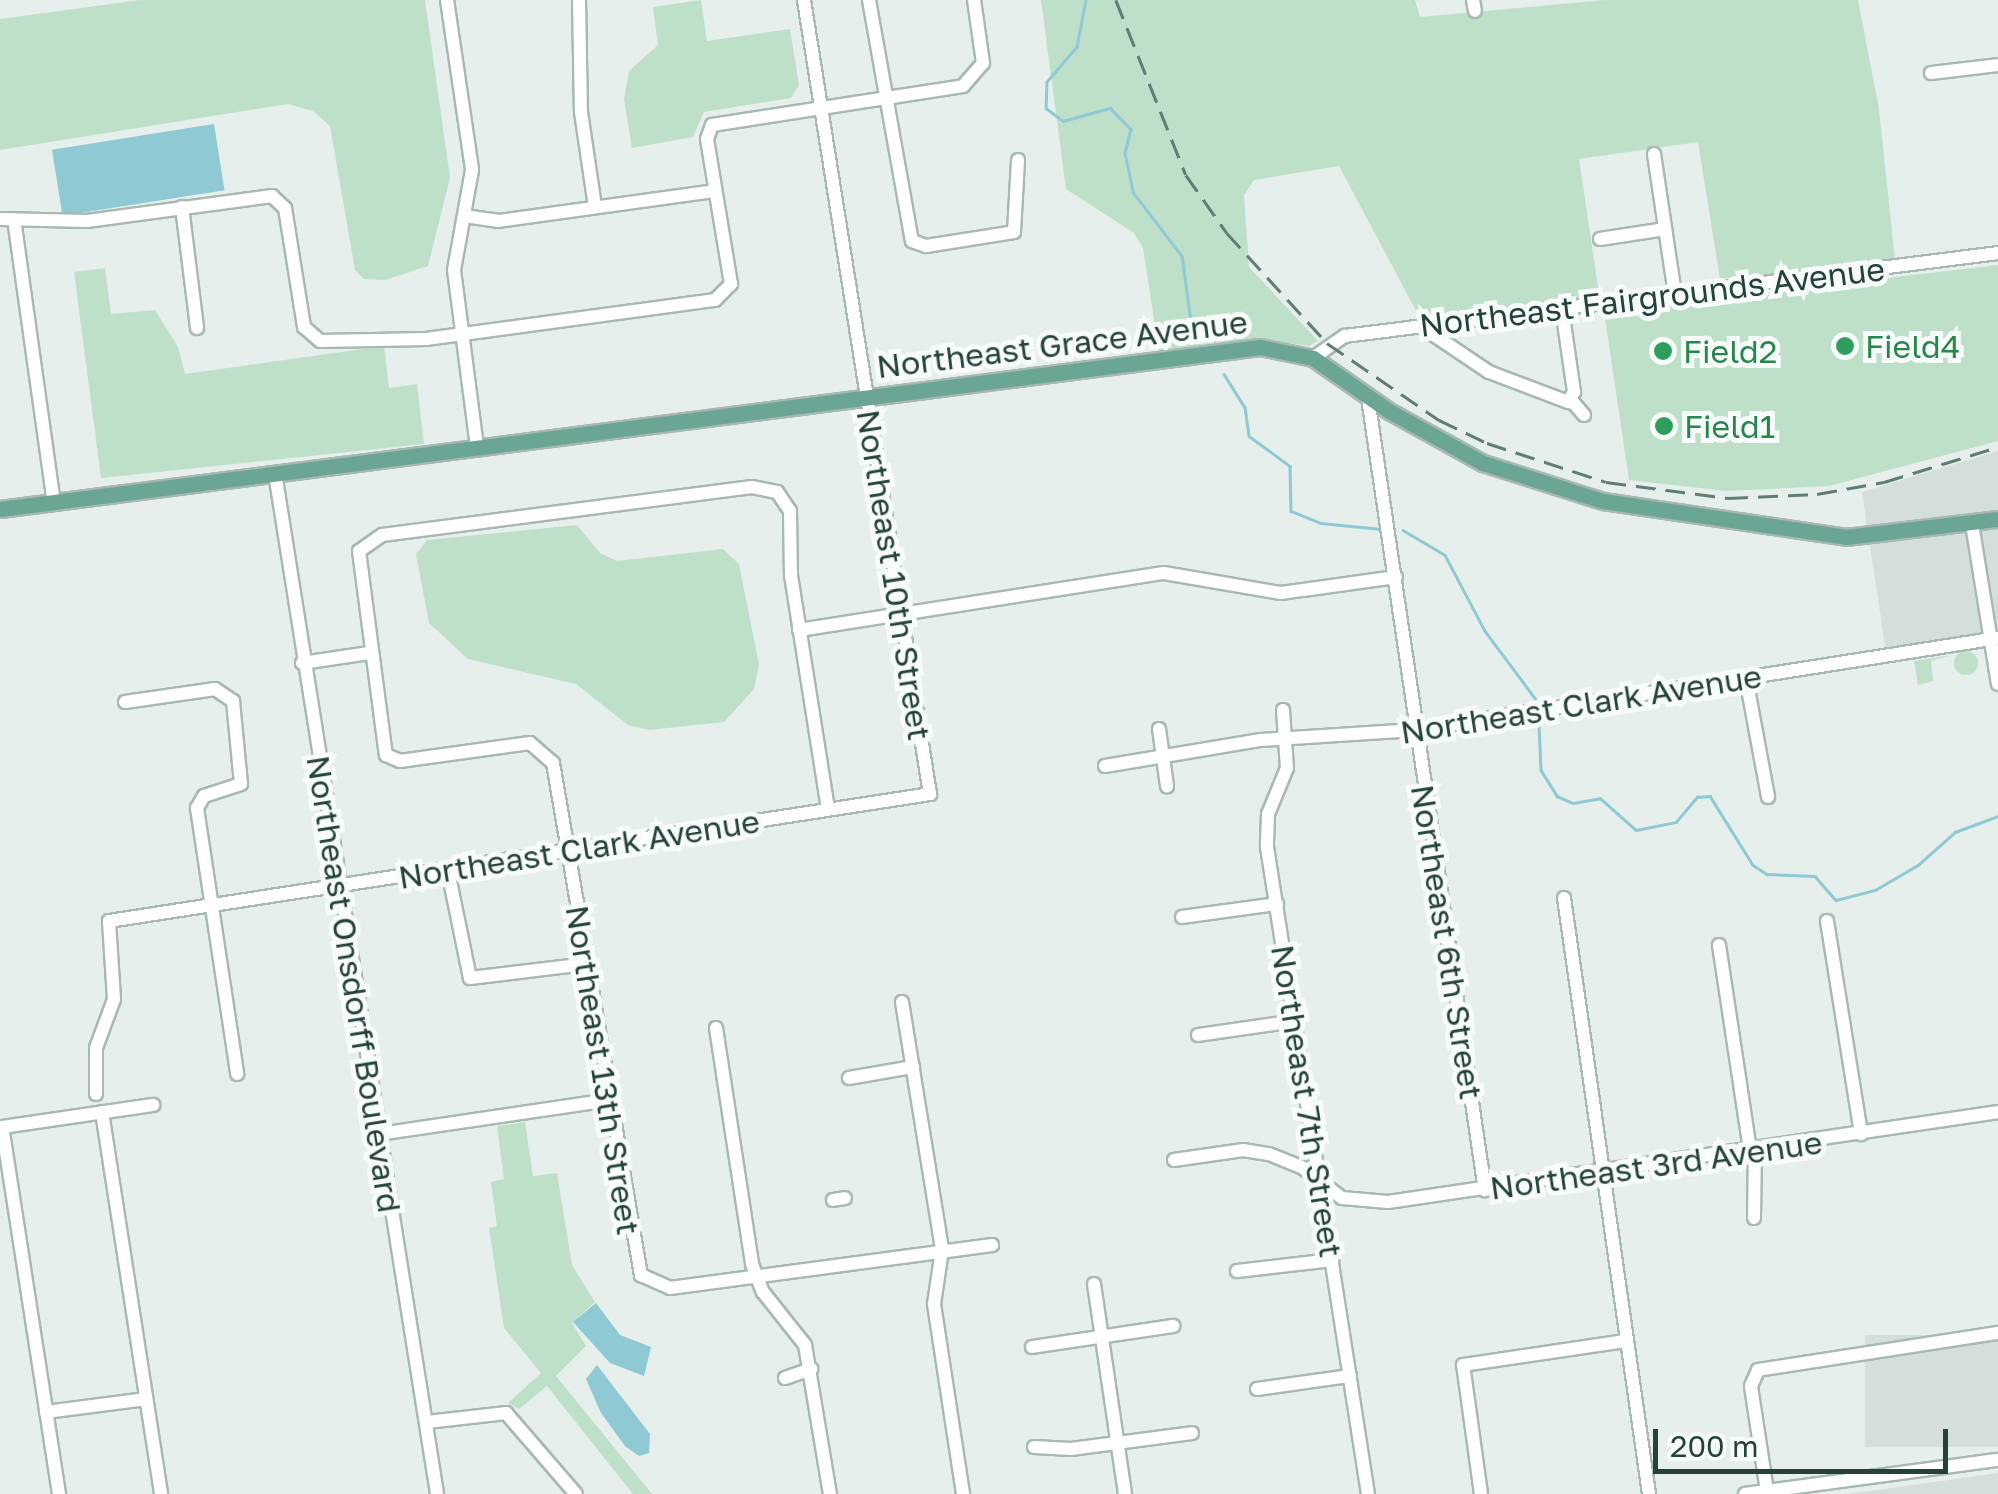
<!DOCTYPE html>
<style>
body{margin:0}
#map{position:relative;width:1998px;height:1494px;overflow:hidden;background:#e6efeb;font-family:"Golos Text",sans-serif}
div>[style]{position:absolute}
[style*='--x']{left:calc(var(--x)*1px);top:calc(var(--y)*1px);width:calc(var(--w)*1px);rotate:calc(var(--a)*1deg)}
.built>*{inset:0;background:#d4dfda;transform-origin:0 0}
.green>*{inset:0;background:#bfe0c8}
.round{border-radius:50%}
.water>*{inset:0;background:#8ec9d4;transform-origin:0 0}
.stream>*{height:2.5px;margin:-1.25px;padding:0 1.25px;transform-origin:1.25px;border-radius:1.25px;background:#8ec9d4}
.roads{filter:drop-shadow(2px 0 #a8b8b2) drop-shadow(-2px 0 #a8b8b2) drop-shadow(0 2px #a8b8b2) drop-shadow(0 -2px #a8b8b2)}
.minor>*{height:12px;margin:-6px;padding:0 6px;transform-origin:6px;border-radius:6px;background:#fff}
.major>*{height:15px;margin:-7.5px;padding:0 7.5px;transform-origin:7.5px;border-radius:7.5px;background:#6aa596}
.rail>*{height:2.5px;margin-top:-1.25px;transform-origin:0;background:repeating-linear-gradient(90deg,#5f7d75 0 20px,transparent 0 30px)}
.dots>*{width:28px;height:28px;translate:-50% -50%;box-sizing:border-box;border:5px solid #f7fbf9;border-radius:50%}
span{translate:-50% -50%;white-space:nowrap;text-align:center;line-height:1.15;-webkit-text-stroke:10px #f7fbf9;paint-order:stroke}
.street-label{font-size:32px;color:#24423a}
.leisure-label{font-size:32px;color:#27864d}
.left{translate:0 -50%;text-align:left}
.scale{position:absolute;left:1653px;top:1429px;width:295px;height:45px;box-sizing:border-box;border:5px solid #24423a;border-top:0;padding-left:12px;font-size:30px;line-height:35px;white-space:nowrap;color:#24423a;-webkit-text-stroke:8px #f7fbf9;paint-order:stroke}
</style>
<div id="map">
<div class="built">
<div style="clip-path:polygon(1998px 451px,1998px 683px,1990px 637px,1886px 652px,1862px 492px)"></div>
<div style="left:1998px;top:1335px;width:112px;height:133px;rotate:90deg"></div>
<div style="clip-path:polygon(1998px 1473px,1998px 1494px,1849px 1494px)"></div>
</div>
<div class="green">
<div style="clip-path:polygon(140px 0,425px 0,450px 178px,428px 266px,386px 280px,364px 279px,355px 270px,330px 126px,313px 111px,288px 104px,0 150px,0 19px)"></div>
<div style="clip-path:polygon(701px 0,707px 41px,790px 29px,799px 85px,791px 98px,704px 112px,693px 137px,632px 148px,624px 99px,629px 71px,658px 45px,653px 7px)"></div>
<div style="clip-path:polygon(1041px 0,1415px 0,1420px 17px,1605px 0,1858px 0,1879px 109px,1895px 260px,1720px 279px,1698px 142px,1579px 159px,1600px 300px,1422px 322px,1339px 166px,1254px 180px,1244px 195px,1249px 267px,1318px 341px,1309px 346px,1256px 339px,1159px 352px,1143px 248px,1134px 233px,1066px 189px)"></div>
<div style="clip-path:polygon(1998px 265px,1998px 441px,1829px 486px,1726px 491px,1629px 480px,1604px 311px)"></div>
<div style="clip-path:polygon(105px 268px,111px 314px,155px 310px,178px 347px,185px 374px,384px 346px,389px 388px,417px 384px,424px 444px,101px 478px,74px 272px)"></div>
<div style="clip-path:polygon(577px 525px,600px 553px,617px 561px,723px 549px,739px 564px,759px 665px,754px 689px,724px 722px,649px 730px,628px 725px,576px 684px,468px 659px,429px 623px,416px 554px,427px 540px)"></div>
<div class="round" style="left:1954px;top:651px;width:24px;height:24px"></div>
<div style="clip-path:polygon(1952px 655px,1931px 661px,1933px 681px,1918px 685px,1914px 661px)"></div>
<div style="clip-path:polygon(525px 1122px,533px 1176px,557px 1173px,572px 1265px,595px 1302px,572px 1323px,586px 1346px,556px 1376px,652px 1494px,633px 1494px,547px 1386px,519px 1409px,508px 1403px,541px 1373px,504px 1328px,489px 1228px,497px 1226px,491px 1182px,504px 1179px,497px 1126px)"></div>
</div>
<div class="water">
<div style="left:214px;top:124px;width:67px;height:164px;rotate:81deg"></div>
<div style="clip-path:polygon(596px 1303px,620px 1335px,651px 1347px,644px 1376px,610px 1363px,573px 1322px)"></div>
<div style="clip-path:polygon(597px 1365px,650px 1434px,649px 1453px,639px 1456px,625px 1446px,601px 1413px,586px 1379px)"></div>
</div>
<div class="stream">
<div style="--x:1086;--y:0;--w:48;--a:100.8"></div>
<div style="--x:1077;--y:47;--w:46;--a:130.6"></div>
<div style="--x:1047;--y:82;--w:26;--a:92"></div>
<div style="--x:1046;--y:108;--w:21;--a:37"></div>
<div style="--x:1063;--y:121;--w:49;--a:-15.5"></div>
<div style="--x:1110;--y:108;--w:30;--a:45"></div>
<div style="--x:1131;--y:129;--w:25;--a:104"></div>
<div style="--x:1125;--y:153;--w:40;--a:78"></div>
<div style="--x:1133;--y:192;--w:81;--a:52.6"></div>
<div style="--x:1182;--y:256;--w:88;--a:82.1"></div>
<div style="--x:1224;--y:374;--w:39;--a:58"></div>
<div style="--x:1245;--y:407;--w:29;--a:82"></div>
<div style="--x:1249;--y:436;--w:51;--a:36.2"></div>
<div style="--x:1290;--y:466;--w:45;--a:88.7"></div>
<div style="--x:1291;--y:511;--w:32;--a:22"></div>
<div style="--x:1321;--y:523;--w:60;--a:5.7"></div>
<div style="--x:1403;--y:530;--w:49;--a:30.8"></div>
<div style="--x:1445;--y:555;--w:86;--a:62.2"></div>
<div style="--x:1485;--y:631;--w:84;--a:53.3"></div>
<div style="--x:1539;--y:724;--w:46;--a:87.5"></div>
<div style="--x:1541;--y:770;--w:31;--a:58"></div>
<div style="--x:1557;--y:796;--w:17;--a:24"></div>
<div style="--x:1573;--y:803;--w:27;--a:-10"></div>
<div style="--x:1600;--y:798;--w:48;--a:41.6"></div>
<div style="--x:1636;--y:830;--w:41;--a:-11.3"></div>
<div style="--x:1676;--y:822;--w:33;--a:-50"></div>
<div style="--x:1697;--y:797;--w:13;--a:-4"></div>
<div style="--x:1710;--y:796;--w:81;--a:58.1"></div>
<div style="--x:1753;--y:865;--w:17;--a:33"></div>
<div style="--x:1767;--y:874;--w:48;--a:2.4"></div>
<div style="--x:1815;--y:876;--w:32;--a:49"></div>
<div style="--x:1836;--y:900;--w:40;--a:-14.4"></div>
<div style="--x:1875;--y:890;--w:50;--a:-30.2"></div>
<div style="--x:1918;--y:865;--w:50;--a:-41.7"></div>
<div style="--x:1955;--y:832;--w:46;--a:-20.4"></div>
</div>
<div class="roads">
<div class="minor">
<div style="--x:447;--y:0;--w:172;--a:81.6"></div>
<div style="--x:472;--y:170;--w:102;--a:100.2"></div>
<div style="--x:454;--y:270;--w:178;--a:82.6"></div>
<div style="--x:579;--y:0;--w:112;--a:89"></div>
<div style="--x:581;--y:112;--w:96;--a:81.6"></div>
<div style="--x:869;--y:0;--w:245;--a:79.9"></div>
<div style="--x:912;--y:241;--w:15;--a:20"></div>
<div style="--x:926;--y:246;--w:89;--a:-9"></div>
<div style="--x:1014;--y:232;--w:72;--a:-86.8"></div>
<div style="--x:1473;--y:0;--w:11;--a:80"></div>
<div style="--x:1931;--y:73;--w:67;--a:-6.8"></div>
<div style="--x:1654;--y:154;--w:142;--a:81.5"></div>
<div style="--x:182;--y:207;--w:122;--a:82.9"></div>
<div style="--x:464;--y:216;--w:34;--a:8"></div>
<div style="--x:498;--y:221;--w:219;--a:-7.9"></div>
<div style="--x:0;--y:219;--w:87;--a:1.3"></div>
<div style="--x:87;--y:221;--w:187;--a:-7.7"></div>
<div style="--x:272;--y:196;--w:18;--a:43"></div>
<div style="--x:285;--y:208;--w:121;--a:80.9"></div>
<div style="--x:304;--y:327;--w:21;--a:41"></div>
<div style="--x:320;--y:341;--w:106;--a:-1.1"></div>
<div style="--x:426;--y:339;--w:292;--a:-7.7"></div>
<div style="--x:715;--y:300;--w:23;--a:-45"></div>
<div style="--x:731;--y:284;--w:147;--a:-99.4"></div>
<div style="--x:707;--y:139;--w:15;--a:-70"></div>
<div style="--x:712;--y:125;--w:254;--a:-8.8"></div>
<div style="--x:963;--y:86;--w:30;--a:-49"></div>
<div style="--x:983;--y:63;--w:64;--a:-98.1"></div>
<div style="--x:14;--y:219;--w:286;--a:82"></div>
<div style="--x:1600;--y:239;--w:66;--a:-8.7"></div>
<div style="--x:1422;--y:327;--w:81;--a:33.9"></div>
<div style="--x:1489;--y:372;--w:85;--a:20.8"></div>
<div style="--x:1568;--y:402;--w:12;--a:-59"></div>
<div style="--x:1574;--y:392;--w:84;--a:-98.2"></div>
<div style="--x:1313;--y:358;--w:39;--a:-35"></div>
<div style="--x:1345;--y:336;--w:658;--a:-7.24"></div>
<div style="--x:1368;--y:398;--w:801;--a:81.6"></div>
<div style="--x:1571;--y:400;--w:20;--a:49"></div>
<div style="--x:275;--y:473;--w:1034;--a:80.98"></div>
<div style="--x:1972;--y:524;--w:162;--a:80.8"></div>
<div style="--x:799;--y:630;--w:369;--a:-8.9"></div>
<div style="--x:1164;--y:573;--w:119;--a:9.7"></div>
<div style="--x:1281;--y:593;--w:116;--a:-7.9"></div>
<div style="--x:302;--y:663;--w:68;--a:-8.5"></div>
<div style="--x:1746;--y:678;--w:121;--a:79.5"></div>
<div style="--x:125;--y:702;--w:91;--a:-8.2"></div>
<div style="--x:215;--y:689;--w:22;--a:34"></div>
<div style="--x:233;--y:701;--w:83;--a:84.5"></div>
<div style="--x:241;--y:784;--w:39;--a:162"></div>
<div style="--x:204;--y:796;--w:14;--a:120"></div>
<div style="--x:197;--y:808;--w:269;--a:81.4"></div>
<div style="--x:1283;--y:710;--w:58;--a:86.1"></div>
<div style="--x:1287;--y:768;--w:50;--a:112.4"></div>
<div style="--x:1268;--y:814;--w:33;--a:92"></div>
<div style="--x:1267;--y:847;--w:655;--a:81.13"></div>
<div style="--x:1159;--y:729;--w:58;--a:82"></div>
<div style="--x:1105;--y:766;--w:158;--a:-9.5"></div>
<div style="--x:1261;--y:740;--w:154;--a:-3.7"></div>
<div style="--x:1415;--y:730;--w:590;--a:-8.97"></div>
<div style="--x:828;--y:809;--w:236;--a:-99"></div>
<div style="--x:791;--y:576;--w:65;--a:-90.9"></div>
<div style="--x:790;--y:511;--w:23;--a:-124"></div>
<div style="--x:777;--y:492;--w:25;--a:-169"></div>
<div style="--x:752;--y:487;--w:373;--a:172.6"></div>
<div style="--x:382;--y:535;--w:28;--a:145"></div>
<div style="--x:359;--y:551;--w:206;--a:82.5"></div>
<div style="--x:386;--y:755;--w:15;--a:23"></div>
<div style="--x:400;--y:761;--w:131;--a:-7.9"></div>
<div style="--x:530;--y:743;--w:30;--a:41"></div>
<div style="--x:553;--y:763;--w:520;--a:80.25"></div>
<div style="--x:641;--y:1275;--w:32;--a:24"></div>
<div style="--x:670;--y:1288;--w:325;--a:-7.6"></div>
<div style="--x:448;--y:871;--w:109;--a:78.4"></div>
<div style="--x:470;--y:978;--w:116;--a:-6.9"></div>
<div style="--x:1564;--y:898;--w:602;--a:81.88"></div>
<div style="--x:1182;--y:917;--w:96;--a:-7.8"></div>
<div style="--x:1827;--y:921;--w:216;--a:80.9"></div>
<div style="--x:1719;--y:945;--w:207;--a:81.4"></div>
<div style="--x:902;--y:1002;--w:251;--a:80.8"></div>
<div style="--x:942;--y:1250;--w:55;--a:98.4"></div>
<div style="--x:934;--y:1304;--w:192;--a:81.3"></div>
<div style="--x:716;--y:1028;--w:239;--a:81.3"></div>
<div style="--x:752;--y:1264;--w:30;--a:69"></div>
<div style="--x:763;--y:1292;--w:68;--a:51.6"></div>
<div style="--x:805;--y:1345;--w:151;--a:80.5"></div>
<div style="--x:1198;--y:1035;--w:98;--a:-8.2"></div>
<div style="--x:849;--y:1078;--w:65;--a:-9.8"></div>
<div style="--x:96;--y:1094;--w:46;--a:-90"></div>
<div style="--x:96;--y:1048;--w:52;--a:-69.8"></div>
<div style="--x:114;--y:999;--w:78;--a:-93.7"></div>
<div style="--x:109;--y:921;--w:831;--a:-8.79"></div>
<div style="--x:930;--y:794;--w:804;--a:-99.02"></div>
<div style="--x:102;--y:1112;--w:387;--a:81.2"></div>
<div style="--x:379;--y:1134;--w:232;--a:-8.4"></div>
<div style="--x:1174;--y:1160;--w:70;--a:-8.2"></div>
<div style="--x:1243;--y:1150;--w:26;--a:9"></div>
<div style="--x:1269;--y:1154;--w:37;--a:22"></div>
<div style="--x:1303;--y:1168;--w:49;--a:37.6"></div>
<div style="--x:1342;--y:1198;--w:46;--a:5"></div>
<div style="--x:1388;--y:1202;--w:617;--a:-8.39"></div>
<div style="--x:833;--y:1200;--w:12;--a:-9"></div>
<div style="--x:1754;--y:1218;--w:68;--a:-89.2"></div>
<div style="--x:1237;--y:1271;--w:96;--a:-6.6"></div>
<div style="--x:1094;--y:1284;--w:212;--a:81.6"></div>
<div style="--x:1032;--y:1347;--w:143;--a:-8.5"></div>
<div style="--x:785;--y:1378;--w:28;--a:-19"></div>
<div style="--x:1257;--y:1389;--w:94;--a:-8"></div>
<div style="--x:46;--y:1412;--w:101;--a:-7.4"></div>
<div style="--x:427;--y:1422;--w:80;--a:-6.5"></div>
<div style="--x:506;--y:1413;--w:107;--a:49.2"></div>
<div style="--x:1034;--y:1447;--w:37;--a:3"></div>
<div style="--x:1071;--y:1449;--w:122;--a:-7.5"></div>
<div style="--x:1767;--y:1491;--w:106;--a:-98.7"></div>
<div style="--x:1751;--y:1386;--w:17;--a:-66"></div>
<div style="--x:1758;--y:1370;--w:243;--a:-8.8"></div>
<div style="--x:59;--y:1494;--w:371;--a:-98.8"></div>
<div style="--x:2;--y:1127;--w:153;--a:-8.3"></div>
<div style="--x:1481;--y:1494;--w:130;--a:-97.9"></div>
<div style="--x:1463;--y:1365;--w:165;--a:-8.4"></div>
<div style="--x:1745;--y:1494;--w:255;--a:-7.7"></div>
</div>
<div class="major">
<div style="--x:0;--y:509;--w:1270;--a:-7.33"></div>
<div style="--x:1260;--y:347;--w:54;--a:11.7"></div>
<div style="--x:1313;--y:358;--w:93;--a:34.9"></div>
<div style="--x:1389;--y:411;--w:107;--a:29"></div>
<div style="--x:1483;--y:463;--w:126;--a:17.6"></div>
<div style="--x:1603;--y:501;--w:246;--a:8.4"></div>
<div style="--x:1846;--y:537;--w:153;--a:-6.8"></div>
</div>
</div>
<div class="rail">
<div style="--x:1116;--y:0;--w:188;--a:68.2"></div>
<div style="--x:1186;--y:175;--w:71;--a:54.7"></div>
<div style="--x:1227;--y:233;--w:149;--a:47.7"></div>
<div style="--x:1327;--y:343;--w:136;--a:34.5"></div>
<div style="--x:1439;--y:420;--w:53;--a:25.6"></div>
<div style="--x:1487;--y:443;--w:125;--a:18.1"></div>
<div style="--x:1606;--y:482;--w:123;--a:7.5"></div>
<div style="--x:1728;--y:498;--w:89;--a:-2.6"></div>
<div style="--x:1817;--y:494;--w:68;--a:-10.2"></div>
<div style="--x:1884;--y:482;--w:119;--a:-17.1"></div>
</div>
<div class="dots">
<div style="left:1845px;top:346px;background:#2e9e5b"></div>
<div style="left:1663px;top:351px;background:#2e9e5b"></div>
<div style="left:1664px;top:426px;background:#2e9e5b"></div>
</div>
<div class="street-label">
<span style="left:1652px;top:297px;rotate:-7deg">Northeast Fairgrounds Avenue</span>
<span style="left:1062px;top:344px;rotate:-7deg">Northeast Grace Avenue</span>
<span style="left:894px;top:575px;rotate:81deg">Northeast 10th Street</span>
<span style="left:1581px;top:704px;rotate:-9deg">Northeast Clark Avenue</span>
<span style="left:579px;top:849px;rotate:-9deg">Northeast Clark Avenue</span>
<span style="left:1447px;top:942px;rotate:81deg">Northeast 6th Street</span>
<span style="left:354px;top:984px;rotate:81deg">Northeast Onsdorff Boulevard</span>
<span style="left:603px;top:1070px;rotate:81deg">Northeast 13th Street</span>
<span style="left:1307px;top:1101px;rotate:81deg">Northeast 7th Street</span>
<span style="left:1656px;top:1165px;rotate:-8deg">Northeast 3rd Avenue</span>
</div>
<div class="leisure-label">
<span class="left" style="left:1865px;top:346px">Field4</span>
<span class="left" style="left:1683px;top:351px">Field2</span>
<span class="left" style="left:1684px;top:426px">Field1</span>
</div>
<div class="scale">200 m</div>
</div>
